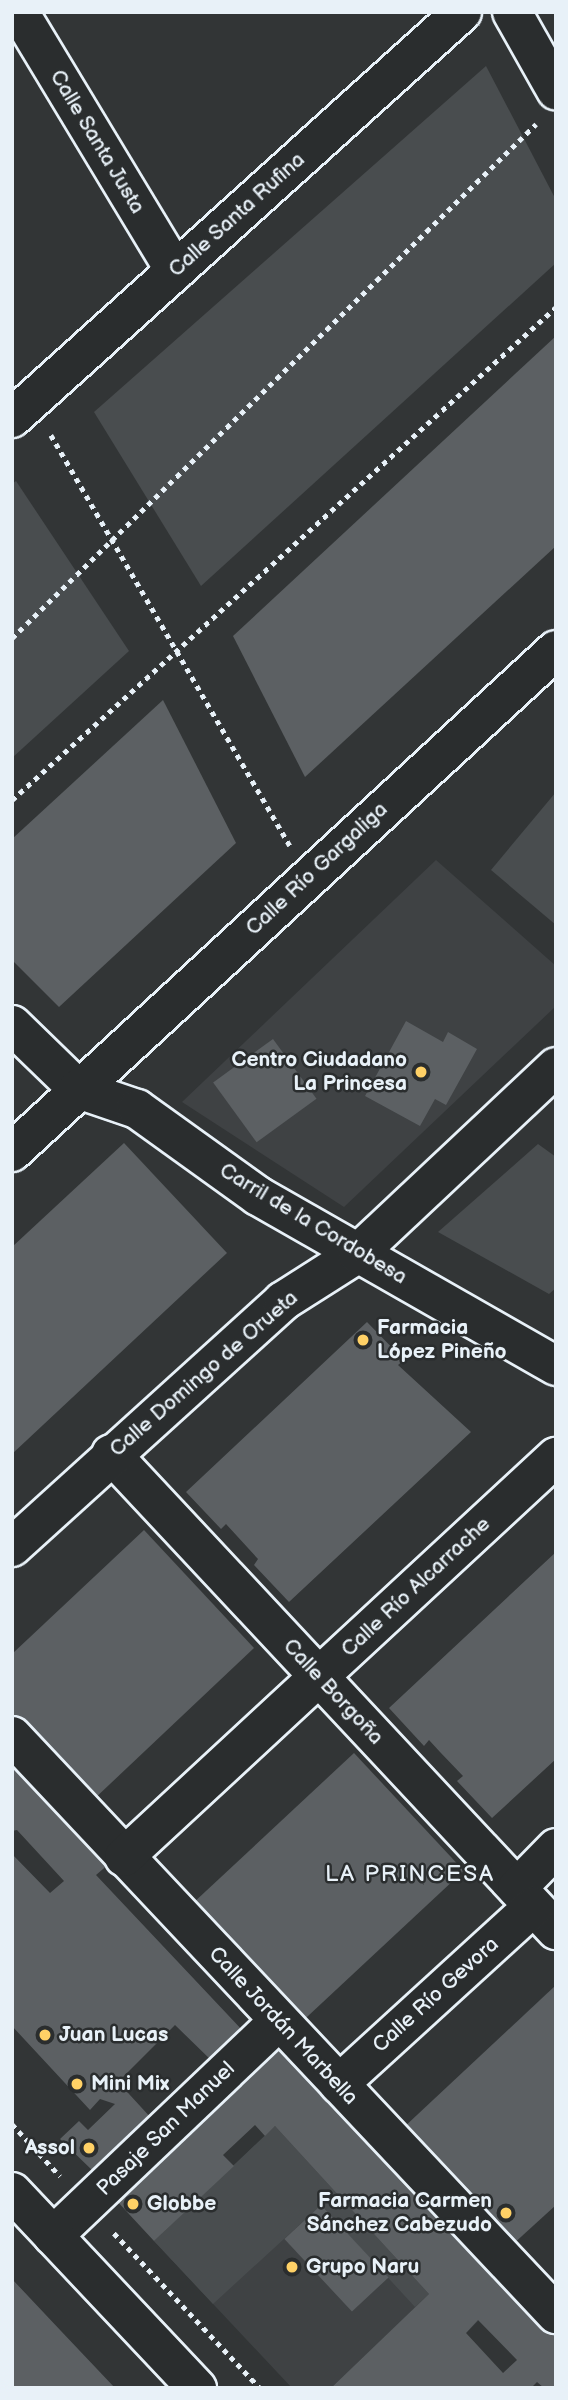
<!DOCTYPE html>
<meta charset="utf-8">
<style>
body{margin:0}
#map{position:relative;width:568px;height:2400px;overflow:hidden;background:#323536;font-family:"Balsamiq Sans",sans-serif}
div>[style]{position:absolute}
[style*='--x']{left:calc(var(--x)*1px);top:calc(var(--y)*1px);width:calc(var(--w)*1px);rotate:calc(var(--a)*1deg)}
.built>*{inset:0;background:#3f4244}
.green>*{inset:0;background:#494d4f}
.building>*{inset:0;background:#5c6063;transform-origin:0 0}
.path>*{height:4.5px;margin-top:-2.25px;transform-origin:0;background:repeating-linear-gradient(90deg,#e8f1f8 0 5px,transparent 0 10px)}
.roads{filter:drop-shadow(2px 0 #e8f1f8) drop-shadow(-2px 0 #e8f1f8) drop-shadow(0 2px #e8f1f8) drop-shadow(0 -2px #e8f1f8)}
.street>*{height:38px;margin:-19px;padding:0 19px;transform-origin:19px;border-radius:19px;background:#2a2d2e}
.primary>*{height:38px;margin:-19px;padding:0 19px;transform-origin:19px;border-radius:19px;background:#2a2d2e}
.dots>*{width:19px;height:19px;translate:-50% -50%;box-sizing:border-box;border:4px solid #2a2d2e;border-radius:50%}
span{translate:-50% -50%;white-space:nowrap;text-align:center;line-height:1.15;-webkit-text-stroke:5px #2a2d2e;paint-order:stroke}
.street-label{font-size:21px;color:#e8f1f8}
.poi-label{font-size:21px;color:#e8f1f8;font-weight:700}
.right{translate:-100% -50%;text-align:right}
.left{translate:0 -50%;text-align:left}
.neighbourhood-label{font-size:23px;color:#e8f1f8;letter-spacing:2px}
.frame{position:absolute;inset:0;border:14px solid #e8f1f8;pointer-events:none}
</style>
<div id="map">
<div class="built">
<div style="clip-path:polygon(436px 860px,556px 966px,556px 1006px,344px 1207px,182px 1102px)"></div>
<div style="clip-path:polygon(275px 2126px,511px 2288px,466px 2333px,429px 2295px,331px 2388px,292px 2388px,154px 2241px)"></div>
</div>
<div class="green">
<div style="clip-path:polygon(486px 66px,556px 200px,556px 263px,201px 586px,94px 412px)"></div>
<div style="clip-path:polygon(16px 481px,129px 651px,12px 758px,12px 484px)"></div>
<div style="clip-path:polygon(556px 792px,556px 925px,491px 870px)"></div>
<div style="clip-path:polygon(538px 1144px,556px 1157px,556px 1288px,549px 1294px,438px 1232px)"></div>
<div style="clip-path:polygon(275px 2126px,429px 2294px,415px 2307px,321px 2205px,213px 2304px,154px 2241px)"></div>
</div>
<div class="building">
<div style="clip-path:polygon(556px 336px,556px 546px,305px 777px,233px 636px)"></div>
<div style="clip-path:polygon(163px 700px,236px 843px,59px 1007px,12px 960px,12px 839px)"></div>
<div style="clip-path:polygon(406px 1021px,443px 1042px,448px 1032px,477px 1049px,446px 1105px,435px 1099px,420px 1126px,365px 1096px)"></div>
<div style="left:273px;top:1039px;width:74px;height:74px;rotate:54deg"></div>
<div style="clip-path:polygon(124px 1143px,227px 1253px,12px 1454px,12px 1247px)"></div>
<div style="clip-path:polygon(367px 1322px,404px 1360px,398px 1365px,471px 1432px,289px 1602px,254px 1565px,258px 1559px,226px 1524px,221px 1529px,186px 1492px)"></div>
<div style="clip-path:polygon(144px 1530px,254px 1648px,92px 1801px,12px 1716px,12px 1654px)"></div>
<div style="clip-path:polygon(556px 1552px,556px 1759px,492px 1818px,457px 1781px,463px 1776px,440px 1752px,429px 1740px,424px 1746px,389px 1708px)"></div>
<div style="left:354px;top:1753px;width:161px;height:224px;rotate:47deg"></div>
<div style="clip-path:polygon(18px 1765px,110px 1863px,96px 1875px,244px 2032px,213px 2062px,175px 2025px,118px 2082px,152px 2119px,95px 2173px,60px 2139px,79px 2121px,88px 2130px,115px 2104px,100px 2099px,90px 2110px,12px 2026px,12px 1854px,50px 1893px,64px 1881px,17px 1830px,12px 1831px,12px 1770px)"></div>
<div style="clip-path:polygon(556px 1985px,556px 2205px,511px 2246px,402px 2129px)"></div>
<div style="clip-path:polygon(evenodd,278px 2041px,556px 2335px,556px 2388px,544px 2388px,537px 2382px,531px 2388px,331px 2388px,429px 2294px,275px 2126px,265px 2136px,255px 2125px,223px 2155px,234px 2166px,154px 2241px,116px 2200px,238px 2087px,236px 2084px,278px 2041px,478px 2320px,517px 2360px,503px 2373px,466px 2333px,478px 2320px)"></div>
<div style="left:321px;top:2205px;width:99px;height:50px;rotate:47deg"></div>
<div style="clip-path:polygon(12px 2279px,61px 2331px,115px 2388px,12px 2388px)"></div>
</div>
<div class="path">
<div style="--x:51;--y:435;--w:475;--a:59.8"></div>
<div style="--x:12;--y:638;--w:734;--a:-44.45"></div>
<div style="--x:12;--y:800;--w:734;--a:-42.18"></div>
<div style="--x:12;--y:2124;--w:71;--a:47.3"></div>
<div style="--x:114;--y:2233;--w:213;--a:46.7"></div>
</div>
<div class="roads">
<div class="street">
<div style="--x:19;--y:12;--w:302;--a:58.9"></div>
<div style="--x:512;--y:12;--w:90;--a:60.6"></div>
<div style="--x:12;--y:418;--w:606;--a:-42.06"></div>
<div style="--x:12;--y:1025;--w:92;--a:44.1"></div>
<div style="--x:78;--y:1089;--w:62;--a:18.7"></div>
<div style="--x:137;--y:1109;--w:149;--a:35.7"></div>
<div style="--x:258;--y:1196;--w:343;--a:29.7"></div>
<div style="--x:12;--y:1152;--w:740;--a:-42.7"></div>
<div style="--x:111;--y:1454;--w:652;--a:46.93"></div>
<div style="--x:12;--y:1547;--w:366;--a:-42.2"></div>
<div style="--x:283;--y:1301;--w:88;--a:-32.4"></div>
<div style="--x:357;--y:1254;--w:273;--a:-43.2"></div>
<div style="--x:12;--y:1736;--w:794;--a:46.74"></div>
<div style="--x:124;--y:1857;--w:589;--a:-42.8"></div>
<div style="--x:517;--y:1888;--w:56;--a:-45.7"></div>
<div style="--x:339;--y:2084;--w:263;--a:-42.4"></div>
<div style="--x:53;--y:2236;--w:311;--a:-43.6"></div>
</div>
<div class="primary">
<div style="--x:12;--y:2192;--w:270;--a:46.7"></div>
</div>
</div>
<div class="dots">
<div style="left:421px;top:1072px;background:#ffd166"></div>
<div style="left:363px;top:1340px;background:#ffd166"></div>
<div style="left:45px;top:2035px;background:#ffd166"></div>
<div style="left:77px;top:2084px;background:#ffd166"></div>
<div style="left:89px;top:2148px;background:#ffd166"></div>
<div style="left:133px;top:2204px;background:#ffd166"></div>
<div style="left:506px;top:2213px;background:#ffd166"></div>
<div style="left:292px;top:2267px;background:#ffd166"></div>
</div>
<div class="street-label">
<span style="left:97px;top:142px;rotate:59deg">Calle Santa Justa</span>
<span style="left:237px;top:215px;rotate:-42deg">Calle Santa Rufina</span>
<span style="left:317px;top:869px;rotate:-43deg">Calle Río Gargaliga</span>
<span style="left:313px;top:1224px;rotate:31deg">Carril de la Cordobesa</span>
<span style="left:204px;top:1374px;rotate:-41deg">Calle Domingo de Orueta</span>
<span style="left:416px;top:1587px;rotate:-43deg">Calle Río Alcarrache</span>
<span style="left:333px;top:1692px;rotate:47deg">Calle Borgoña</span>
<span style="left:436px;top:1995px;rotate:-42deg">Calle Río Gevora</span>
<span style="left:283px;top:2026px;rotate:47deg">Calle Jordán Marbella</span>
<span style="left:166px;top:2129px;rotate:-44deg">Pasaje San Manuel</span>
</div>
<div class="poi-label">
<span class="right" style="left:407px;top:1072px">Centro Ciudadano<br>La Princesa</span>
<span class="left" style="left:377px;top:1340px">Farmacia<br>López Pineño</span>
<span class="left" style="left:59px;top:2035px">Juan Lucas</span>
<span class="left" style="left:91px;top:2084px">Mini Mix</span>
<span class="right" style="left:75px;top:2148px">Assol</span>
<span class="right" style="left:492px;top:2213px">Farmacia Carmen<br>Sánchez Cabezudo</span>
<span class="left" style="left:147px;top:2204px">Globbe</span>
<span class="left" style="left:306px;top:2267px">Grupo Naru</span>
</div>
<div class="neighbourhood-label">
<span style="left:410px;top:1874px">LA PRINCESA</span>
</div>
<div class="frame"></div>
</div>
